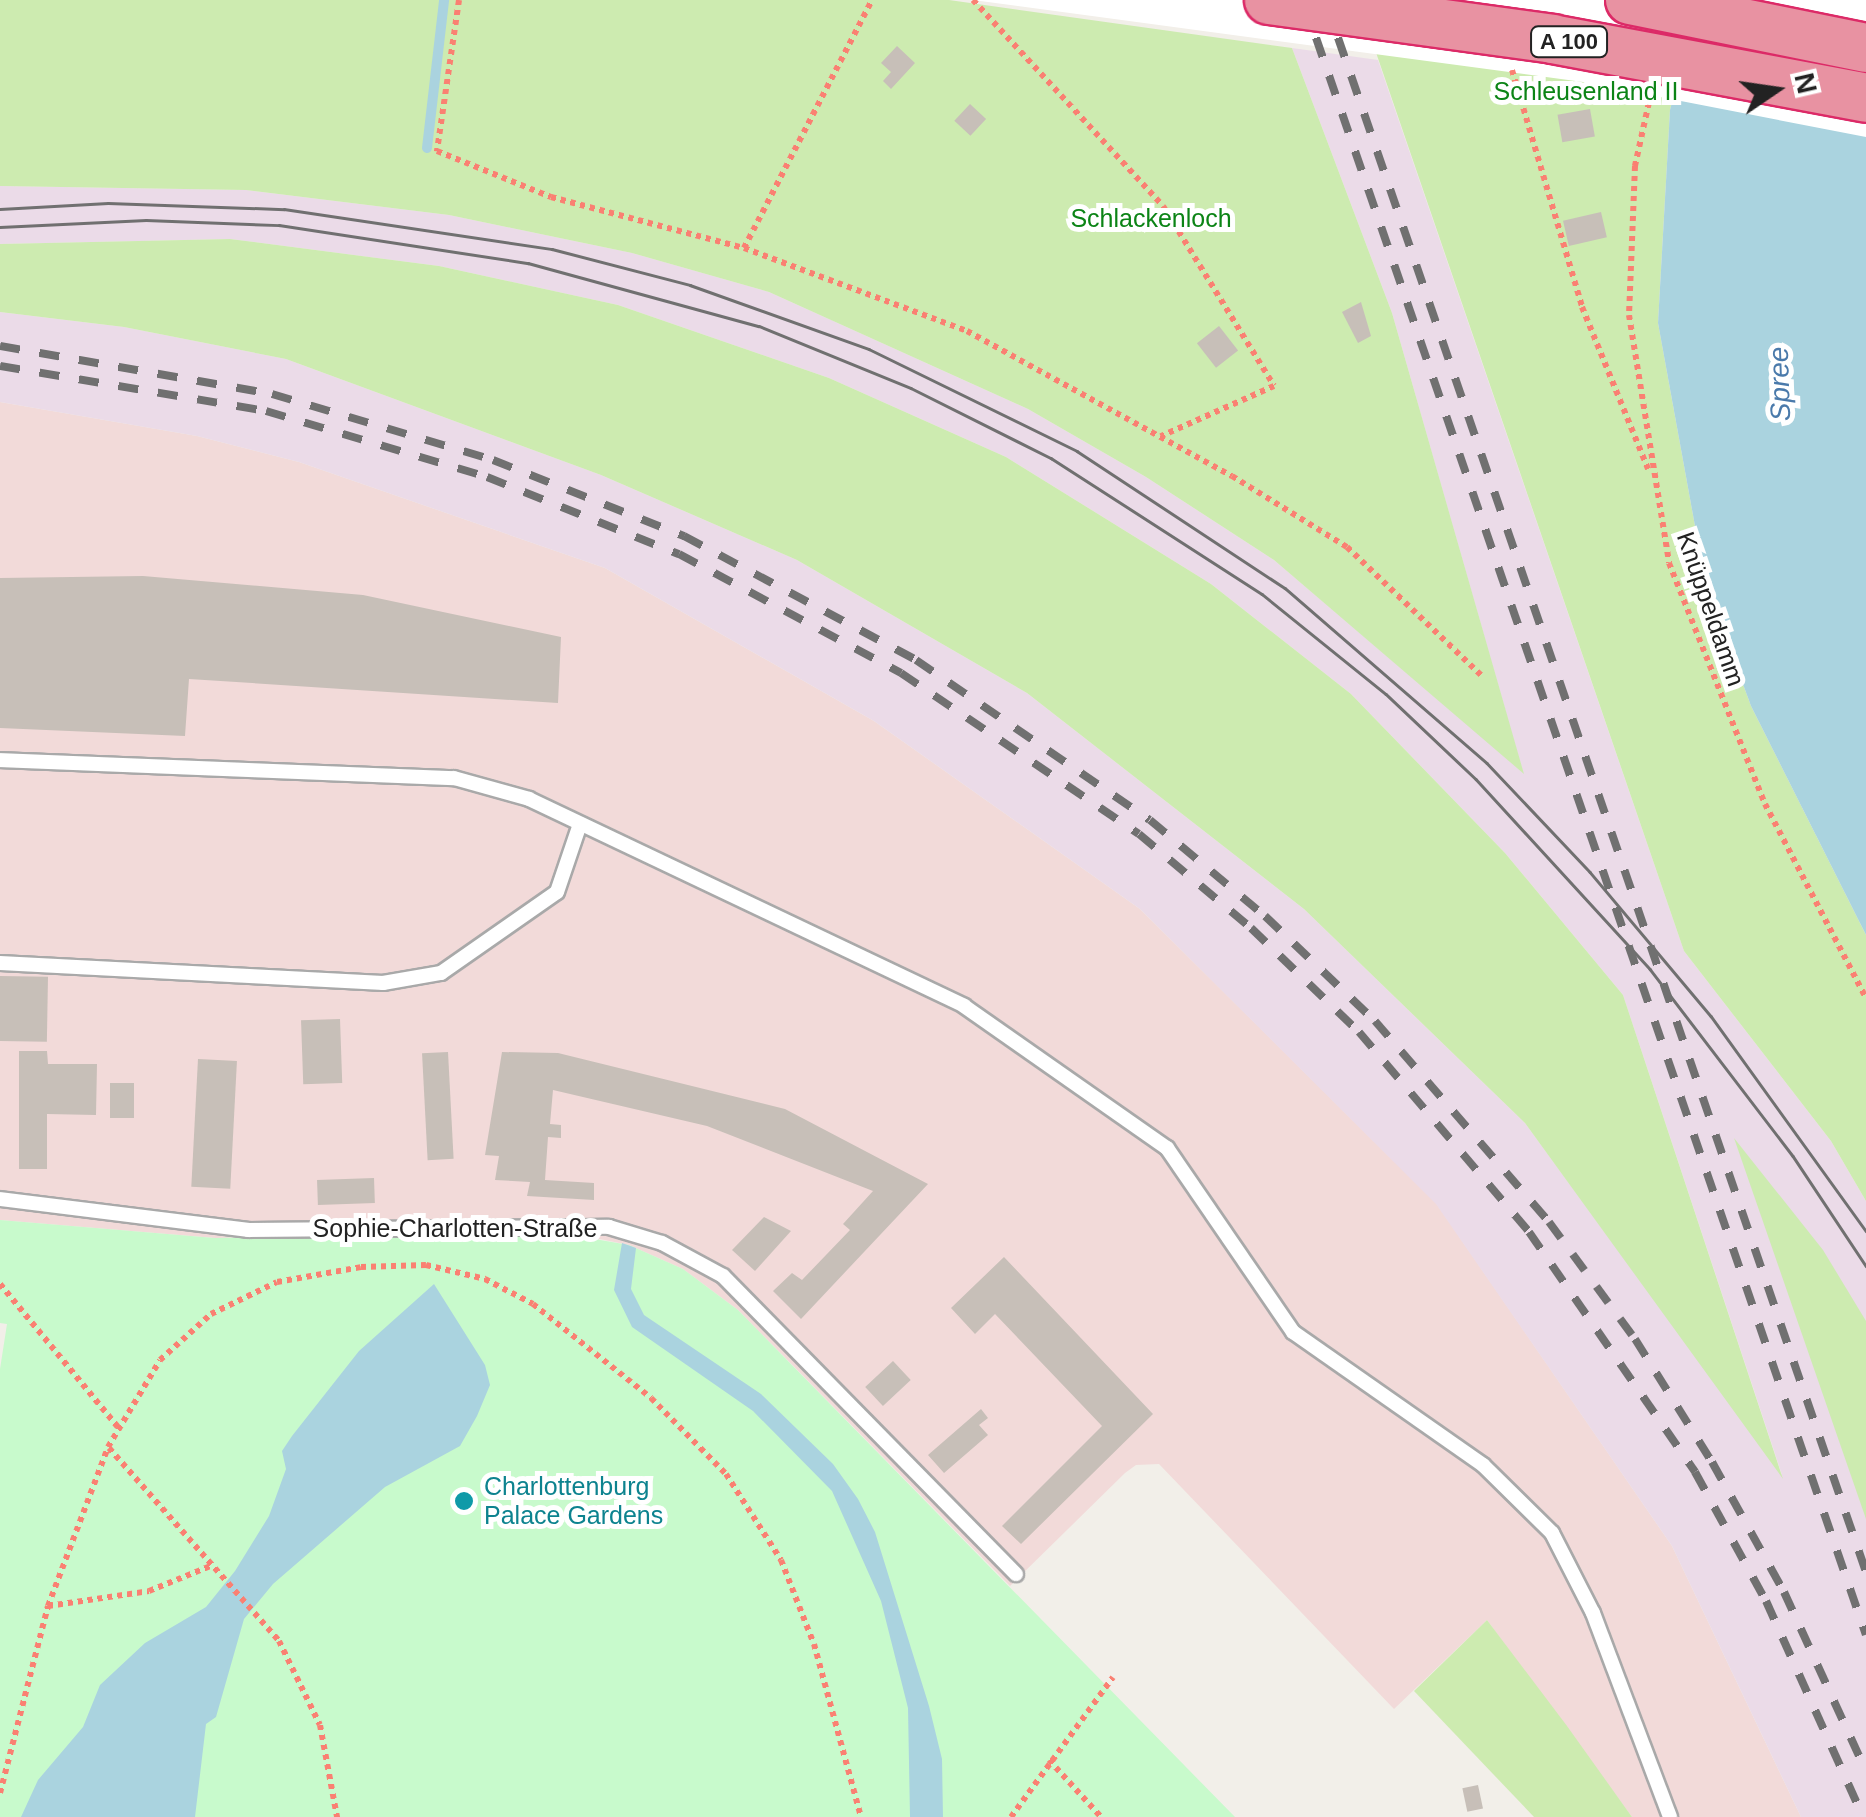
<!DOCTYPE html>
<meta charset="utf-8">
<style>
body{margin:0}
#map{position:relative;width:1866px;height:1817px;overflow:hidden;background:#f2efe9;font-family:Helvetica,sans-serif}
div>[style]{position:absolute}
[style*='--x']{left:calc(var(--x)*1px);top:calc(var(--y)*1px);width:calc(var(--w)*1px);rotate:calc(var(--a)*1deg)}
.commercial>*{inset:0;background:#f2dad9}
.industrial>*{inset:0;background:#ebdbe8}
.grass>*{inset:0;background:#cdebb0}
.park>*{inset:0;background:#c8facc}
.water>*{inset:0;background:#aad3df}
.pier>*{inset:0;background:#fff}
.stream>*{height:10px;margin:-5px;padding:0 5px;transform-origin:5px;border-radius:5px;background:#aad3df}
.building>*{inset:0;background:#c7bfb8;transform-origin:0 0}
.path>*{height:6px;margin-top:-3px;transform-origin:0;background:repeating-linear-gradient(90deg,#fa8072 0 5px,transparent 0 10px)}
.roads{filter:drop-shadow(2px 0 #a9a9a9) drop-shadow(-2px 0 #a9a9a9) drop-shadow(0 2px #a9a9a9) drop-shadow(0 -2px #a9a9a9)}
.lane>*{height:14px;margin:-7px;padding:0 7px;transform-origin:7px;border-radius:7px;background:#fff}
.tram>*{height:2.5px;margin:-1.25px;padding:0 1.25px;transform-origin:1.25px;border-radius:1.25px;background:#707070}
.rail>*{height:8px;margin-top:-4px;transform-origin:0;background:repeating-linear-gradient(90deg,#707070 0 20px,transparent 0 40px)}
.bridges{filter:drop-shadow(2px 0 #dc2a67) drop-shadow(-2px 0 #dc2a67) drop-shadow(0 2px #dc2a67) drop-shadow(0 -2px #dc2a67)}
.highway-bridge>*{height:48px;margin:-24px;padding:0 24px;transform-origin:24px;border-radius:24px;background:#e892a2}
.dots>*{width:28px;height:28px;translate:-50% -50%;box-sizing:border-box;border:5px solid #fff;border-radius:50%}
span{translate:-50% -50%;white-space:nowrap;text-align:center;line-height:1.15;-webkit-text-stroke:10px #fff;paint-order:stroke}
.shield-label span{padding:2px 8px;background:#fff;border:2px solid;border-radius:8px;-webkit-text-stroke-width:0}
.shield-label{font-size:22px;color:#222;font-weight:700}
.park-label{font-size:25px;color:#0c8416}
.street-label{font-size:25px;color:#222}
.culture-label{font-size:25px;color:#0d838f}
.left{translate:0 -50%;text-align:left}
.water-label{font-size:28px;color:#4a7aab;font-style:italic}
.north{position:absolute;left:1726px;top:40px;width:100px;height:100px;-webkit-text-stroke:8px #fff;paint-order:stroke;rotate:77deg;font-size:28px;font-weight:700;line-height:40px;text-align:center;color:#222}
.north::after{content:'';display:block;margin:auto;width:35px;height:45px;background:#222;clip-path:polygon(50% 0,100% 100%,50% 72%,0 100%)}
</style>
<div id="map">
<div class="commercial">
<div style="clip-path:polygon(0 402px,197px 436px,299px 462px,605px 568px,874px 721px,1140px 909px,1436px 1203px,1672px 1546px,1801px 1817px,1632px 1817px,1487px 1620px,1394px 1709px,1159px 1464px,1136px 1465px,1125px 1473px,1010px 1586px,738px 1310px,683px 1269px,629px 1245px,585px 1236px,485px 1233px,215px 1238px,0 1220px)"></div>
</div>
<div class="industrial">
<div style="clip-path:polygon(1292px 48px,1378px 60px,1684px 951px,1831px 1141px,1866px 1201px,1866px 1817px,1801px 1817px,1672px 1546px,1436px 1204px,1140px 909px,874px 721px,605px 568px,299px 462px,197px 436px,0 402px,0 312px,124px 327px,286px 359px,601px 475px,797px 560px,1027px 693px,1304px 909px,1525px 1123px,1782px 1475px,1623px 995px,1505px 853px,1351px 694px,1211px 584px,1006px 457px,829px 378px,618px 305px,439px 266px,230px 239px,0 244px,0 186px,246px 190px,449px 215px,632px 253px,769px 292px,1028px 409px,1146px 477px,1274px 560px,1523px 772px,1392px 313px)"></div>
</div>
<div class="grass">
<div style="clip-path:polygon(0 0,949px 0,1292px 48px,1392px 313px,1524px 774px,1274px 560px,1146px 477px,1028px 409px,769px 292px,632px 253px,449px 215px,246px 190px,0 186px)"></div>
<div style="clip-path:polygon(1358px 0,1697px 0,1670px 110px,1658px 323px,1705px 581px,1751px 706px,1866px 935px,1866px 1201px,1831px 1141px,1684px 951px)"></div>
<div style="clip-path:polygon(230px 239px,439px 266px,618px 305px,829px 378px,1006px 457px,1211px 584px,1351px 694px,1505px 853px,1623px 995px,1783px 1479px,1525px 1123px,1304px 909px,1027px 693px,797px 560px,601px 475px,286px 359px,124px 327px,0 312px,0 244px)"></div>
<div style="clip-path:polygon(1734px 1138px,1823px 1250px,1866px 1321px,1866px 1519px)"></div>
<div style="clip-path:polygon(1487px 1620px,1567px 1726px,1632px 1817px,1534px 1817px,1414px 1691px)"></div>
</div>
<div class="park">
<div style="clip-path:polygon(0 1220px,215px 1238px,554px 1232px,629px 1245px,683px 1269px,738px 1310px,1235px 1817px,0 1817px,0 1369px,7px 1324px,0 1323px)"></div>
</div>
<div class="water">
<div style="clip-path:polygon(1697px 0,1866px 0,1866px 935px,1751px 706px,1705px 581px,1658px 323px,1670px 110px)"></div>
<div style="clip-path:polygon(622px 1243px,636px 1248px,631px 1289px,644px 1315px,761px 1394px,833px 1464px,858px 1499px,875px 1532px,929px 1706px,942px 1759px,943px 1817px,910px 1817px,908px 1708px,881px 1601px,832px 1491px,753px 1411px,632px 1327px,614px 1290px)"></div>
<div style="clip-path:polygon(434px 1284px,485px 1365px,490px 1385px,477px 1416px,460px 1446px,385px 1487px,273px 1584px,244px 1619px,216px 1717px,206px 1724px,195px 1817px,21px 1817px,38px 1780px,83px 1727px,100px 1685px,145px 1643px,206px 1607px,235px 1571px,269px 1516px,286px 1469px,282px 1451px,292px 1436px,359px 1351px)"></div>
</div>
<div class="pier">
<div style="clip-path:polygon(973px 0,1866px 0,1866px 137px,1583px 82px)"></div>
</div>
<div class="stream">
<div style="--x:427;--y:148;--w:149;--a:-83.4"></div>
</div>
<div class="building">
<div style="clip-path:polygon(897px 46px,915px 63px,891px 89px,883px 81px,891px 72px,881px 63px)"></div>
<div style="left:970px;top:104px;width:22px;height:23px;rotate:43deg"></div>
<div style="left:1590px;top:109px;width:28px;height:33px;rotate:80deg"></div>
<div style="left:1601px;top:212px;width:26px;height:39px;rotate:77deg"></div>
<div style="clip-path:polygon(1361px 302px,1371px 336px,1358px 343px,1342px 312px)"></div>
<div style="left:1219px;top:326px;width:31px;height:28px;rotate:52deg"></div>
<div style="clip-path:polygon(143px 576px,363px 595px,561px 637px,558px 703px,189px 679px,185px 736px,0 728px,0 578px)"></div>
<div style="left:0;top:976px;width:48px;height:65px;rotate:1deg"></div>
<div style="left:340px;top:1019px;width:64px;height:39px;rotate:88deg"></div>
<div style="clip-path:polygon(19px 1051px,47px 1051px,48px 1064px,97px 1064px,96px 1115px,47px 1114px,47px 1169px,19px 1169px)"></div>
<div style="left:448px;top:1052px;width:107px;height:26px;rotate:87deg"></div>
<div style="clip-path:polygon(502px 1052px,558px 1053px,785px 1109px,928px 1184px,801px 1319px,773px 1291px,792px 1273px,802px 1280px,850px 1230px,843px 1224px,873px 1191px,707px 1126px,553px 1090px,550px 1124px,561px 1125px,561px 1138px,548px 1137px,545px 1180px,594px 1183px,594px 1200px,527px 1196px,530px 1182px,495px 1180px,499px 1156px,485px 1155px)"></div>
<div style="left:198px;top:1059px;width:39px;height:128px;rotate:3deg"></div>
<div style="left:110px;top:1083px;width:24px;height:35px"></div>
<div style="left:374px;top:1178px;width:25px;height:57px;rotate:88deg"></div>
<div style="clip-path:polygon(764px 1217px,791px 1231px,755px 1271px,732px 1250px)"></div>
<div style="clip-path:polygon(1004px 1257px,1153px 1414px,1021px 1544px,1002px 1526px,1102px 1426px,995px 1314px,975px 1334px,951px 1308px)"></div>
<div style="left:893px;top:1361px;width:26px;height:38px;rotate:47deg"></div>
<div style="clip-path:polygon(981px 1409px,988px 1418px,979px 1425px,988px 1435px,944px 1473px,928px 1455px)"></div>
<div style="left:1478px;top:1785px;width:24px;height:16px;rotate:78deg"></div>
</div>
<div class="path">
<div style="--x:459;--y:0;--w:153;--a:98.3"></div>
<div style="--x:437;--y:151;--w:123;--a:22"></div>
<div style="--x:551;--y:197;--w:200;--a:14.8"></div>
<div style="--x:744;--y:248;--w:238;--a:20.4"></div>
<div style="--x:967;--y:331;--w:302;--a:28.7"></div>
<div style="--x:1232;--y:476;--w:135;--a:31.7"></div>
<div style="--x:1347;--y:547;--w:188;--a:43.7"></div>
<div style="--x:973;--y:0;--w:280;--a:47.3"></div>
<div style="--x:1163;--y:206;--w:211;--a:58.3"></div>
<div style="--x:1274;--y:386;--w:124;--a:156.1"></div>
<div style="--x:1512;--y:70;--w:247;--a:73.5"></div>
<div style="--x:1582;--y:307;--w:175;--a:67.8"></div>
<div style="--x:1651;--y:93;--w:75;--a:102.4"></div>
<div style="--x:1635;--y:166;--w:149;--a:92.3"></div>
<div style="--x:1629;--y:315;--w:251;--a:80.8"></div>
<div style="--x:1669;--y:563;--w:259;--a:68.3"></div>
<div style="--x:1765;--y:804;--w:219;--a:62.5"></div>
<div style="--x:744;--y:248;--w:279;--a:-62.7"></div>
<div style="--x:0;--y:1284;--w:185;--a:50.5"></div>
<div style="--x:109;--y:1448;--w:257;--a:48.6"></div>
<div style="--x:279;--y:1641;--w:93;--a:64"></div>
<div style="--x:320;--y:1725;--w:94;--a:79.5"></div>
<div style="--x:48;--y:1606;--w:102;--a:-8.4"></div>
<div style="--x:149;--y:1591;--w:69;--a:-22.1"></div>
<div style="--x:1049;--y:1760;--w:77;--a:47.6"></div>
<div style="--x:0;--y:1793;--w:193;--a:-75.6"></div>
<div style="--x:48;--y:1606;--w:170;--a:-69.3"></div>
<div style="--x:108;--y:1447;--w:101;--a:-59.1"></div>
<div style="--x:160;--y:1360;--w:69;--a:-42"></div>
<div style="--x:211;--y:1314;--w:73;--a:-25.9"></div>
<div style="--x:277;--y:1282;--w:85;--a:-10.1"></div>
<div style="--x:361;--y:1267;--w:65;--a:-1.8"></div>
<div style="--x:426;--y:1265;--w:61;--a:13.3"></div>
<div style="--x:485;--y:1279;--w:54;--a:27.5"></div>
<div style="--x:533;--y:1304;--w:151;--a:38.5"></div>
<div style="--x:651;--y:1398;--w:107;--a:45.4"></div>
<div style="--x:726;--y:1474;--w:102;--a:57.4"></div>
<div style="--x:781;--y:1560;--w:90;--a:68.6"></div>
<div style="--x:814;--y:1644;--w:179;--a:74.8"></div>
<div style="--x:1011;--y:1817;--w:173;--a:-53.9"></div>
</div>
<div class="roads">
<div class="lane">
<div style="--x:0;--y:760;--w:454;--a:2.3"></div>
<div style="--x:454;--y:778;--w:78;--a:15.6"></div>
<div style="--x:529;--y:799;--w:482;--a:25.4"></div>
<div style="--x:964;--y:1006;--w:248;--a:35"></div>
<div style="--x:1167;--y:1148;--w:223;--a:55.6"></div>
<div style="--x:1293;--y:1332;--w:232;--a:35"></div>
<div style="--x:1483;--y:1465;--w:97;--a:44.6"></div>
<div style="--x:1552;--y:1533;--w:90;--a:62.9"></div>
<div style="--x:1593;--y:1613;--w:218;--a:69.3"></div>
<div style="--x:0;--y:963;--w:384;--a:3"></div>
<div style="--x:383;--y:983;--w:59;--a:-9.8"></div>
<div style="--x:441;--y:973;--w:141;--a:-34.9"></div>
<div style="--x:557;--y:892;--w:72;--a:-71.3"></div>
<div style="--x:0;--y:1199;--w:250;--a:7.1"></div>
<div style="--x:248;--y:1230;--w:361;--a:-0.5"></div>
<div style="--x:609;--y:1227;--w:55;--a:16.8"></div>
<div style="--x:662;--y:1243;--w:69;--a:28.4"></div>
<div style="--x:723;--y:1276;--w:418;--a:45.5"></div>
</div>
</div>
<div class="tram">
<div style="--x:0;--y:209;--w:108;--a:-3.2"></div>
<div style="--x:108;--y:203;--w:176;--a:2"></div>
<div style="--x:284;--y:209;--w:271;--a:8.5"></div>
<div style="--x:552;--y:249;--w:143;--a:14.6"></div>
<div style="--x:690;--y:285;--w:190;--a:19.7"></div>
<div style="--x:869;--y:349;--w:232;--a:26.1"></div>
<div style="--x:1077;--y:451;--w:249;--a:33.4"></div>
<div style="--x:1285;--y:588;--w:267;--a:40.9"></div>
<div style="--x:1487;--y:763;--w:150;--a:46.6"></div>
<div style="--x:1590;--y:872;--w:188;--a:50"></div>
<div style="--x:1711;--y:1016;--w:265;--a:54.2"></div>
<div style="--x:0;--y:227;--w:146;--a:-2.7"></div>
<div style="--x:146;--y:220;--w:133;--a:2.2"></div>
<div style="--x:279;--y:225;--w:252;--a:8.7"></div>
<div style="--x:528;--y:263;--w:239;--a:15.3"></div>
<div style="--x:759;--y:326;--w:164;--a:22.2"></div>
<div style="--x:911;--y:388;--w:157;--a:26.6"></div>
<div style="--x:1051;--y:458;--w:251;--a:32.8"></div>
<div style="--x:1262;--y:594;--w:159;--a:38.9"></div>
<div style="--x:1386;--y:694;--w:124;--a:43.4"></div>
<div style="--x:1476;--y:779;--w:258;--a:47.5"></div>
<div style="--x:1650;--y:969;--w:235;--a:52.6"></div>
<div style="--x:1793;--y:1156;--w:132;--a:56.4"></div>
</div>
<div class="rail">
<div style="--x:1303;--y:0;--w:1729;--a:71"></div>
<div style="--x:1325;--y:0;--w:1662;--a:71.01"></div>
<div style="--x:0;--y:346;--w:276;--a:10"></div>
<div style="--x:272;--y:394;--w:231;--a:16.6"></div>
<div style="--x:493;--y:460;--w:206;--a:21.7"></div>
<div style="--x:684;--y:536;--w:263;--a:28.1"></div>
<div style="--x:916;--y:660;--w:283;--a:34.4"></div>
<div style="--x:1150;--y:820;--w:150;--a:39.9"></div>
<div style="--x:1265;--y:916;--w:152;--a:43.7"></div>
<div style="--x:1375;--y:1021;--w:266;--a:49.1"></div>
<div style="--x:1549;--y:1222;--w:145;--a:53.7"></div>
<div style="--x:1635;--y:1339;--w:145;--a:58"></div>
<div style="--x:1712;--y:1462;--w:149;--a:61"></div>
<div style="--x:1784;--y:1592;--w:197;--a:65.4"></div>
<div style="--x:0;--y:366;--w:270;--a:9.6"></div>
<div style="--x:266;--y:411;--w:231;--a:16.6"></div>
<div style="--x:487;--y:477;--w:207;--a:21.9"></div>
<div style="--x:679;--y:554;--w:252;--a:28.2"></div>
<div style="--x:901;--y:673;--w:287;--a:34.1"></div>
<div style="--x:1139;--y:834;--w:146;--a:40"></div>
<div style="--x:1251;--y:928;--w:150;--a:43.9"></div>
<div style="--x:1359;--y:1032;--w:262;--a:49.6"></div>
<div style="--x:1529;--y:1232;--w:292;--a:55.3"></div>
<div style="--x:1695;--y:1472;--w:147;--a:61.2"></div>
<div style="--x:1766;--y:1601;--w:237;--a:65.8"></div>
</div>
<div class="bridges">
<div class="highway-bridge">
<div style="--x:1269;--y:0;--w:286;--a:7.8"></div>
<div style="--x:1552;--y:39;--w:319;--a:10.6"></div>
<div style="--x:1630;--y:0;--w:241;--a:11.5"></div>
</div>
</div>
<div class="dots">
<div style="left:464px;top:1501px;background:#0f9aa8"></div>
</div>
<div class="shield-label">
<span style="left:1569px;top:42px">A 100</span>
</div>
<div class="park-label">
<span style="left:1586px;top:91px">Schleusenland II</span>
<span style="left:1151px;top:218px">Schlackenloch</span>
</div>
<div class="street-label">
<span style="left:1711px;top:609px;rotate:71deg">Knüppeldamm</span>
<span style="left:455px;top:1228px">Sophie-Charlotten-Straße</span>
</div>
<div class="culture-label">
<span class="left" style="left:484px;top:1501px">Charlottenburg<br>Palace Gardens</span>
</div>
<div class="water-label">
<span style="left:1780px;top:384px;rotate:-92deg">Spree</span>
</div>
<div class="north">N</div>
</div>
